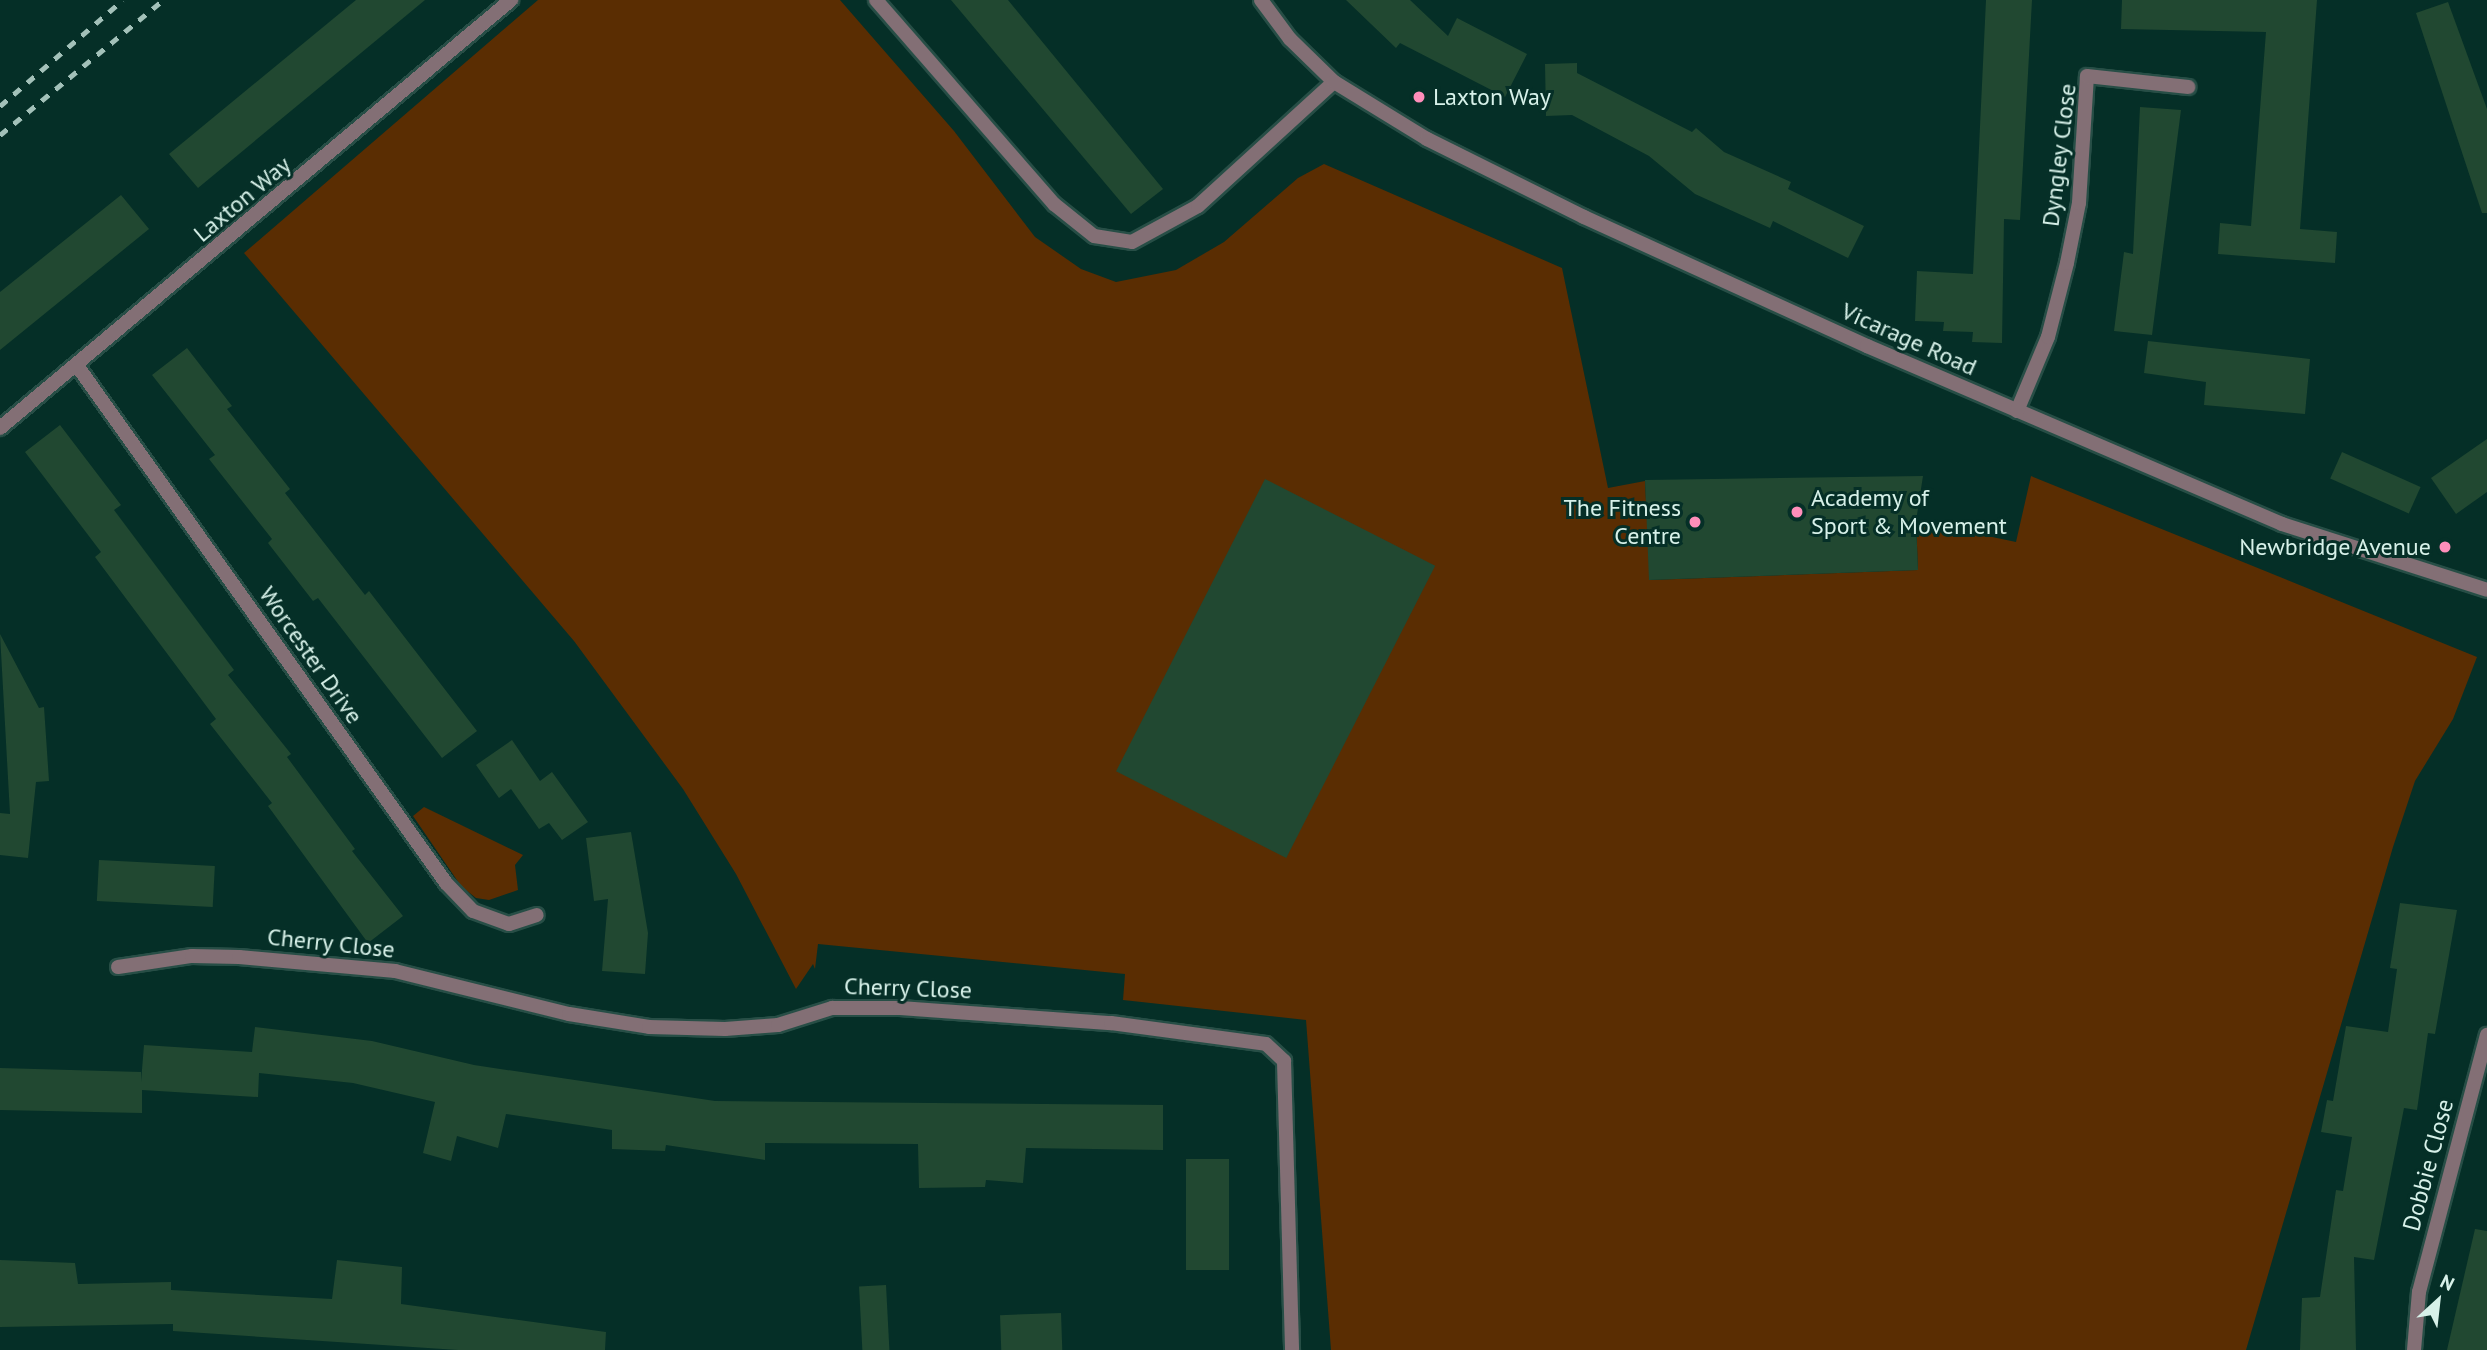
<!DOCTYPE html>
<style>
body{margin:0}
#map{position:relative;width:2487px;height:1350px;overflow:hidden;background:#052f27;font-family:"PT Sans",sans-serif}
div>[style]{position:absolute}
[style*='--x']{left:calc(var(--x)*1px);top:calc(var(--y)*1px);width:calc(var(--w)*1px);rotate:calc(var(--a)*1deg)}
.green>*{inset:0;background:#5a2d02}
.building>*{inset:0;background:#214831;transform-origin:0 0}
.roads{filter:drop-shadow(2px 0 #274e46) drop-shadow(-2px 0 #274e46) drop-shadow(0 2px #274e46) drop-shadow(0 -2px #274e46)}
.minor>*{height:14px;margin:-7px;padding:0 7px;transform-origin:7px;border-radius:7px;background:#836f75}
.rail>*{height:5px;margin-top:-2.5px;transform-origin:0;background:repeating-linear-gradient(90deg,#a3c1b9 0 9px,transparent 0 18px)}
.dots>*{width:19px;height:19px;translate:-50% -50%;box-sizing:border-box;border:4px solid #052f27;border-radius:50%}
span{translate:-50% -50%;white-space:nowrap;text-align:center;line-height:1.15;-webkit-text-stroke:6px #052f27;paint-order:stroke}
.poi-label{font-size:24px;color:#d7f1e9}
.left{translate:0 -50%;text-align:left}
.right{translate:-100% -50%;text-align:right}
.street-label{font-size:24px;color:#d7f1e9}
.north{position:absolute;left:2403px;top:1266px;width:70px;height:70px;-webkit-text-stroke:5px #052f27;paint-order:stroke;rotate:27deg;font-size:19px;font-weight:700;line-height:28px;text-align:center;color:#d7f1e9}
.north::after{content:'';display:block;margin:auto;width:24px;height:32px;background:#d7f1e9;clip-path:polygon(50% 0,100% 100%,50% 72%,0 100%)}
</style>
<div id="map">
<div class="green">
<div style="clip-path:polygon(538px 0,840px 0,954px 131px,1035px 237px,1081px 269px,1116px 282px,1176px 270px,1224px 242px,1298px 178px,1324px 164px,1562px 268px,1608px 488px,1645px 481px,1650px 580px,1918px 570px,1916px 521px,2016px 542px,2031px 476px,2477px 657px,2453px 719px,2415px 781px,2393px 847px,2246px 1350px,1331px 1350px,1306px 1020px,1123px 1000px,1125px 974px,818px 944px,815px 969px,813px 964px,796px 989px,736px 874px,683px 789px,574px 641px,244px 253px)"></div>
<div style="clip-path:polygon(424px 807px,523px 855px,515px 865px,518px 890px,489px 900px,476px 898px,461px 886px,413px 816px)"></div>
</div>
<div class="building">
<div style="clip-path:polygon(356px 0,425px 0,198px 188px,169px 154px)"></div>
<div style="clip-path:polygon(951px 0,1008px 0,1163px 189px,1131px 214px)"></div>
<div style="clip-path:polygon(1346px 0,1410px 0,1448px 36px,1457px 18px,1527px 54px,1505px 97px,1400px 43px,1396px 48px)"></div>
<div style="clip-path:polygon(1986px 0,2032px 0,2020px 220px,2004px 219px,2002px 343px,1972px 342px,1973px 332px,1943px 331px,1944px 322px,1915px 321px,1917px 271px,1973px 274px)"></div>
<div style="clip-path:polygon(2122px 0,2317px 0,2300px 229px,2337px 232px,2335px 263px,2218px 254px,2220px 223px,2251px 226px,2266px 32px,2121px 29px)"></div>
<div style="clip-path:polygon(2448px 2px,2487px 109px,2487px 213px,2482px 213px,2416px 13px)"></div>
<div style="clip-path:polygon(1577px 63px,1577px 73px,1692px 132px,1696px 128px,1724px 152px,1791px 182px,1788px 189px,1864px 226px,1848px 258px,1773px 221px,1770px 228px,1695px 194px,1649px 156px,1572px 115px,1546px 116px,1545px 64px)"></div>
<div style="clip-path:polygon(2140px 107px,2181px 110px,2152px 335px,2114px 331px,2124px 252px,2133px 254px)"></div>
<div style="clip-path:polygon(121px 195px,149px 229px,0 350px,0 292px)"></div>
<div style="clip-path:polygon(2148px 341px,2310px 359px,2305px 414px,2204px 405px,2206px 382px,2144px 373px)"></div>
<div style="clip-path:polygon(187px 348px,232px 406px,227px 409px,290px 489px,285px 493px,365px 595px,369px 591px,477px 731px,442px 758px,318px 598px,313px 601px,268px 543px,272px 539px,209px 459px,215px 455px,152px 375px)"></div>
<div style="clip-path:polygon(60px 425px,121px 505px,114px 510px,234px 670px,228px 675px,291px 754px,287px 757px,355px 849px,352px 851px,403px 916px,368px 943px,268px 806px,272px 803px,210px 724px,216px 719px,95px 557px,101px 552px,25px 452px)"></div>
<div style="clip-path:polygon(2487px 439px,2487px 492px,2456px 514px,2431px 478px)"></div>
<div style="left:2342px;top:452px;width:86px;height:29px;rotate:24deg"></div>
<div style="clip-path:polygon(1923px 476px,1916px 521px,1918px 570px,1649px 580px,1645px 480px)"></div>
<div style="left:1265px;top:479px;width:191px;height:328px;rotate:27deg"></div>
<div style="clip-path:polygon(0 634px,39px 708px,44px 707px,49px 781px,36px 782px,28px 858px,0 855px,0 813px,10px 814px)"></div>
<div style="clip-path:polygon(512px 740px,540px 781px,552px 772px,588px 822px,562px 840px,549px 823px,539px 829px,511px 789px,499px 798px,476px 765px)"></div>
<div style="clip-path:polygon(631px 832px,648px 933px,645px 974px,602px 971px,608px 899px,594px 901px,586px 838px)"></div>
<div style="left:99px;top:860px;width:116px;height:41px;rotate:3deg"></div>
<div style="clip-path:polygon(2400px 903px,2457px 910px,2435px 1034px,2428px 1033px,2417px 1110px,2404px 1108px,2374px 1260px,2354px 1257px,2356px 1350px,2300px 1350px,2302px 1298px,2320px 1297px,2336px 1190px,2343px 1191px,2352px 1137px,2321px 1132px,2327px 1100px,2333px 1101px,2346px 1026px,2388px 1032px,2397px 969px,2390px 968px)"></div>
<div style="clip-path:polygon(255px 1027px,372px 1041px,474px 1065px,715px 1101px,1163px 1105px,1163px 1150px,1026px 1148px,1023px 1183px,986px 1180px,985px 1187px,919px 1188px,918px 1144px,765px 1143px,765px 1160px,666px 1145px,665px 1151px,612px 1149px,612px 1130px,506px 1114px,498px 1148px,457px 1136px,451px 1161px,423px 1153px,435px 1102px,353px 1083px,259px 1073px,258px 1097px,142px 1090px,142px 1113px,0 1110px,0 1068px,141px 1072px,141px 1082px,144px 1045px,252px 1052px)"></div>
<div style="left:1186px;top:1159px;width:43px;height:111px"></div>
<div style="clip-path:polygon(2475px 1229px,2487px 1231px,2487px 1350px,2447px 1350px)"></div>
<div style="clip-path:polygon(0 1260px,75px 1263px,78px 1284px,171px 1282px,171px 1290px,332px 1299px,337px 1260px,402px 1267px,401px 1304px,606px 1332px,605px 1350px,458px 1350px,173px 1331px,173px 1324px,0 1327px)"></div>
<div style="left:886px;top:1285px;width:65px;height:27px;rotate:87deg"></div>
<div style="left:1061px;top:1313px;width:37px;height:61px;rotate:88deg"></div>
</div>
<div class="roads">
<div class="minor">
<div style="--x:876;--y:0;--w:271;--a:48.9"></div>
<div style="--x:1054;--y:204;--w:51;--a:38.7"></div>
<div style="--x:1094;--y:236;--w:38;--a:9"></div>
<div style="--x:1132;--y:242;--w:75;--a:-28.6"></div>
<div style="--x:1198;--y:206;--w:184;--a:-42.4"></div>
<div style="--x:1261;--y:0;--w:49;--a:53.4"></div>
<div style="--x:1290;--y:39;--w:62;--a:44.3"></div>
<div style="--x:1334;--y:82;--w:109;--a:31.5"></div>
<div style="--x:1427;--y:139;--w:175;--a:26.4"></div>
<div style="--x:1584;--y:217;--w:311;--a:24.5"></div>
<div style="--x:1867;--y:346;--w:452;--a:23.2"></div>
<div style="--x:2282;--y:524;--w:215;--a:17.8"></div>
<div style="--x:78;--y:367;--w:634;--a:54.5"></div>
<div style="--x:446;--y:883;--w:39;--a:46"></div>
<div style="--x:473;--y:911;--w:38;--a:20"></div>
<div style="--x:509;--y:924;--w:29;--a:-18"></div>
<div style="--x:2017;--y:411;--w:80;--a:-67.3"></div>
<div style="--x:2048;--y:337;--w:76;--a:-75.6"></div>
<div style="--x:2067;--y:263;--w:61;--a:-78.7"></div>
<div style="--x:2079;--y:203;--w:127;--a:-86.4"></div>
<div style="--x:2087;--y:76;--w:102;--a:6.2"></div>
<div style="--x:0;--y:428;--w:667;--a:-39.95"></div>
<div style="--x:118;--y:967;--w:75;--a:-8.5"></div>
<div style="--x:192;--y:956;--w:47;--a:1.2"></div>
<div style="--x:239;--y:957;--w:157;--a:5.1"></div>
<div style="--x:395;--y:971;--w:179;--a:13.9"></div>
<div style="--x:569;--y:1014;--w:81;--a:9.2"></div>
<div style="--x:649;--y:1027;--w:76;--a:1.5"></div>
<div style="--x:725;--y:1029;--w:53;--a:-4.3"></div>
<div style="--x:778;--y:1025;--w:57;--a:-17.5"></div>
<div style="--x:832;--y:1008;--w:68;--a:0"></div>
<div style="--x:900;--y:1008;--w:212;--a:4.1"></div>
<div style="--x:1111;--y:1023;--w:156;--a:7.7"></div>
<div style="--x:1266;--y:1044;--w:25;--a:43"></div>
<div style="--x:1284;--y:1061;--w:289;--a:88.4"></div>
<div style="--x:2414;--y:1350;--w:58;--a:-85.1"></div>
<div style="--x:2419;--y:1292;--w:266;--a:-75.2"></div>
</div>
</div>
<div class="rail">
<div style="--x:0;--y:106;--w:162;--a:-40.8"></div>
<div style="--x:0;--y:135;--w:212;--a:-39.6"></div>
</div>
<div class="dots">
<div style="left:1419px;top:97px;background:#ff8eba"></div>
<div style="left:1797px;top:512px;background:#ff8eba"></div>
<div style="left:1695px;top:522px;background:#ff8eba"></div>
<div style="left:2445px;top:547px;background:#ff8eba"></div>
</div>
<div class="poi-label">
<span class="left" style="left:1433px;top:97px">Laxton Way</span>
<span class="left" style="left:1811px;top:512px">Academy of<br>Sport &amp; Movement</span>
<span class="right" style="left:1681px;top:522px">The Fitness<br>Centre</span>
<span class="right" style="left:2431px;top:547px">Newbridge Avenue</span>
</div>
<div class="street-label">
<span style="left:2059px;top:155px;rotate:-83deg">Dyngley Close</span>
<span style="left:242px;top:199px;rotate:-40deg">Laxton Way</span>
<span style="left:1909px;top:339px;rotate:24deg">Vicarage Road</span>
<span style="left:311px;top:655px;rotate:55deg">Worcester Drive</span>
<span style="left:331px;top:943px;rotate:6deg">Cherry Close</span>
<span style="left:908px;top:988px;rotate:2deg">Cherry Close</span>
<span style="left:2428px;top:1165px;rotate:-75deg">Dobbie Close</span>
</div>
<div class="north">N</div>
</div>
